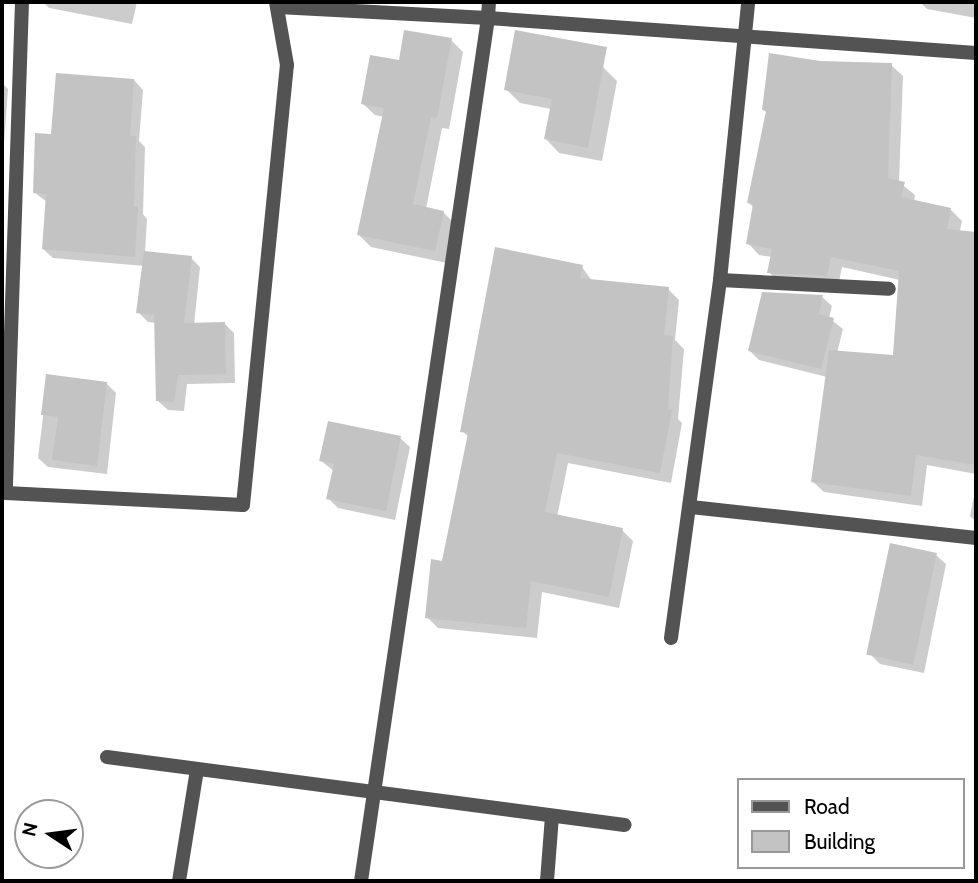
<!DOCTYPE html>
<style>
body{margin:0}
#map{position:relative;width:978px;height:883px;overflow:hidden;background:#fff;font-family:Cabin,sans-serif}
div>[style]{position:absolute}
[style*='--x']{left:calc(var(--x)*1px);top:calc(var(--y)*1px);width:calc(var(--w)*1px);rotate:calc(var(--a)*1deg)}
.shadow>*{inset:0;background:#0003}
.building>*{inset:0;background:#c3c3c3;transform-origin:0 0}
.minor>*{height:14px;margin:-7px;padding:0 7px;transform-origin:7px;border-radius:7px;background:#535353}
span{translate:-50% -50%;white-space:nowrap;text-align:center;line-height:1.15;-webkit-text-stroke:5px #fff;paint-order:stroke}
.frame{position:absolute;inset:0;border:4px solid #000;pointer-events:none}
.legend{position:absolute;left:737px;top:778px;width:228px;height:91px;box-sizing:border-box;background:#fff;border:2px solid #999;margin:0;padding:9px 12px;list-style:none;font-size:21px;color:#000}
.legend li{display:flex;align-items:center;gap:14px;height:35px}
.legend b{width:35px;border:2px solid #999}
.north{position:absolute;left:14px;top:799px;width:70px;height:70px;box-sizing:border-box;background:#fff;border:2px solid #999;border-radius:50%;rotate:283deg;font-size:19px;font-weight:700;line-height:28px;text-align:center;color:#000}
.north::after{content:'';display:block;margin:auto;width:24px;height:32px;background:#000;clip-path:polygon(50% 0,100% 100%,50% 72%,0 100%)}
</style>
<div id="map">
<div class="shadow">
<div style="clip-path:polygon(43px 2px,137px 2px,132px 24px,49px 8px)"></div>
<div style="clip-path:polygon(920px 2px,976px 2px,976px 18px,927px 9px)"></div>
<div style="clip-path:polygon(451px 40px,463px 52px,449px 129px,442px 128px,426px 209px,443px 212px,455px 224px,447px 263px,371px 247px,359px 235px,384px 117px,375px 115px,362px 103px,400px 62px)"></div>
<div style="clip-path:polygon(820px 62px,891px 65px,903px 76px,899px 182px,915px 195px,914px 202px,951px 210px,962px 221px,959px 235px,976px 239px,976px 474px,927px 465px,922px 506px,824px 492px,812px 481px,827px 377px,759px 360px,750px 351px,822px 297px,832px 306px,829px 318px,843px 329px,837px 353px,894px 357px,900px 280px,842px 267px,838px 287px,780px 284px,769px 272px,772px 257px,759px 255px,748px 243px,754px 208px,749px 203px,767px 113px,764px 110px)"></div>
<div style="clip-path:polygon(603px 67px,617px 81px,602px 161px,559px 153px,546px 139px,551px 109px,520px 103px,506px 89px)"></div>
<div style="clip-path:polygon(134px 80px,143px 90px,139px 141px,145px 147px,143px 214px,147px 219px,145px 253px,191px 258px,200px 267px,194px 325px,225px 324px,234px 333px,235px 383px,187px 384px,184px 411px,168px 410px,158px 401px,156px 323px,148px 322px,138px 312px,144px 266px,53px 258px,43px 249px,47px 202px,35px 193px,53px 135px)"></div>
<div style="clip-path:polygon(2px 83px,8px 89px,4px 143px,2px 143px)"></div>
<div style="clip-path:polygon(582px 267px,592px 281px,668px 289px,679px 300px,675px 340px,684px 349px,678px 419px,682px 423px,671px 483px,568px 463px,557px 517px,622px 530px,633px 541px,619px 608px,542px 592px,537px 638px,438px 628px,427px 617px,444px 562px,469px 437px,462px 431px)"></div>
<div style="clip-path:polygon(48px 376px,106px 383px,116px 393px,107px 474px,48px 467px,38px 458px)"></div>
<div style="clip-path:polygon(400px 438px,410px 447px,395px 520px,338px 508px,328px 498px,334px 471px,321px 461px)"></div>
<div style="clip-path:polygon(976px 486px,976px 522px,970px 516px)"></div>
<div style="clip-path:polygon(936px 555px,946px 564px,924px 673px,880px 664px,870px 654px)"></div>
</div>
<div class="building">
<div style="clip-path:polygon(404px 30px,452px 38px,437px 118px,431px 117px,413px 204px,444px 211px,435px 251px,357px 235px,384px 108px,361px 104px,370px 55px,399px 60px)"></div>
<div style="clip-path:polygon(515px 30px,607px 47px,588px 148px,544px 139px,552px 99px,504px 90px)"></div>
<div style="clip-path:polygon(769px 53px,820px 61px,892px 63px,888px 178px,905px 182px,901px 197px,951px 208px,947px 229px,976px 232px,976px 465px,916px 455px,911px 496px,811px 482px,829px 350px,893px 355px,899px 271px,831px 257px,827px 276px,767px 273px,772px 249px,746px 244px,753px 204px,747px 203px,766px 111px,762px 110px)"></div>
<div style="clip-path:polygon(56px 73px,134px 79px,130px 136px,136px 136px,134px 207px,138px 207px,135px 257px,42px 249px,46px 194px,33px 193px,35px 133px,51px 134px)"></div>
<div style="clip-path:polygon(495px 247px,583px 265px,580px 278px,669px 287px,664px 335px,673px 336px,668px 409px,672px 410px,660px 473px,557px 453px,545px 512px,623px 528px,609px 597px,531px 581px,526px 628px,425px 618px,431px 559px,442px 561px,468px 433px,460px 432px)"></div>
<div style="clip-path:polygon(144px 251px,192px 256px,184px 323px,225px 322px,226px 374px,178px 375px,174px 402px,156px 401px,154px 315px,136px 313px)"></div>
<div style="clip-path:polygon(762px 292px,823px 295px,819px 314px,834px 318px,821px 369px,748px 351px)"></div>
<div style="clip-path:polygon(46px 374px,107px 382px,97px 466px,52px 460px,58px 417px,41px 415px)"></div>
<div style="clip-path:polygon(328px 421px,401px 436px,386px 511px,326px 499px,334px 464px,319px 461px)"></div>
<div style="left:890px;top:543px;width:48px;height:114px;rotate:12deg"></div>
</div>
<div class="minor">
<div style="--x:22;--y:2;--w:491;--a:91.9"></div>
<div style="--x:6;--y:493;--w:237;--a:2.9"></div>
<div style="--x:243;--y:505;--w:442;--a:-84.3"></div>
<div style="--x:287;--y:65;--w:64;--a:-99.9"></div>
<div style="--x:489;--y:2;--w:16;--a:94"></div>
<div style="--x:488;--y:18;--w:489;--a:4.1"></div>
<div style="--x:278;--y:7;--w:210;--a:3"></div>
<div style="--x:488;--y:18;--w:872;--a:98.37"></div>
<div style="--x:720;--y:280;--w:169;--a:3"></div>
<div style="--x:691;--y:507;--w:287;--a:6.2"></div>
<div style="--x:671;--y:638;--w:361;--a:-82.2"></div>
<div style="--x:720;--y:280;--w:279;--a:-84.2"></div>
<div style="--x:107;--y:757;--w:522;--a:7.48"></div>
<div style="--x:179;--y:881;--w:112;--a:-80.8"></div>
<div style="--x:547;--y:881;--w:65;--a:-85.6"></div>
</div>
<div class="frame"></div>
<ul class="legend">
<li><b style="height:9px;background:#535353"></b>Road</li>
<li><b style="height:19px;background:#c3c3c3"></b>Building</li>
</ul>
<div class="north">N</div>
</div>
